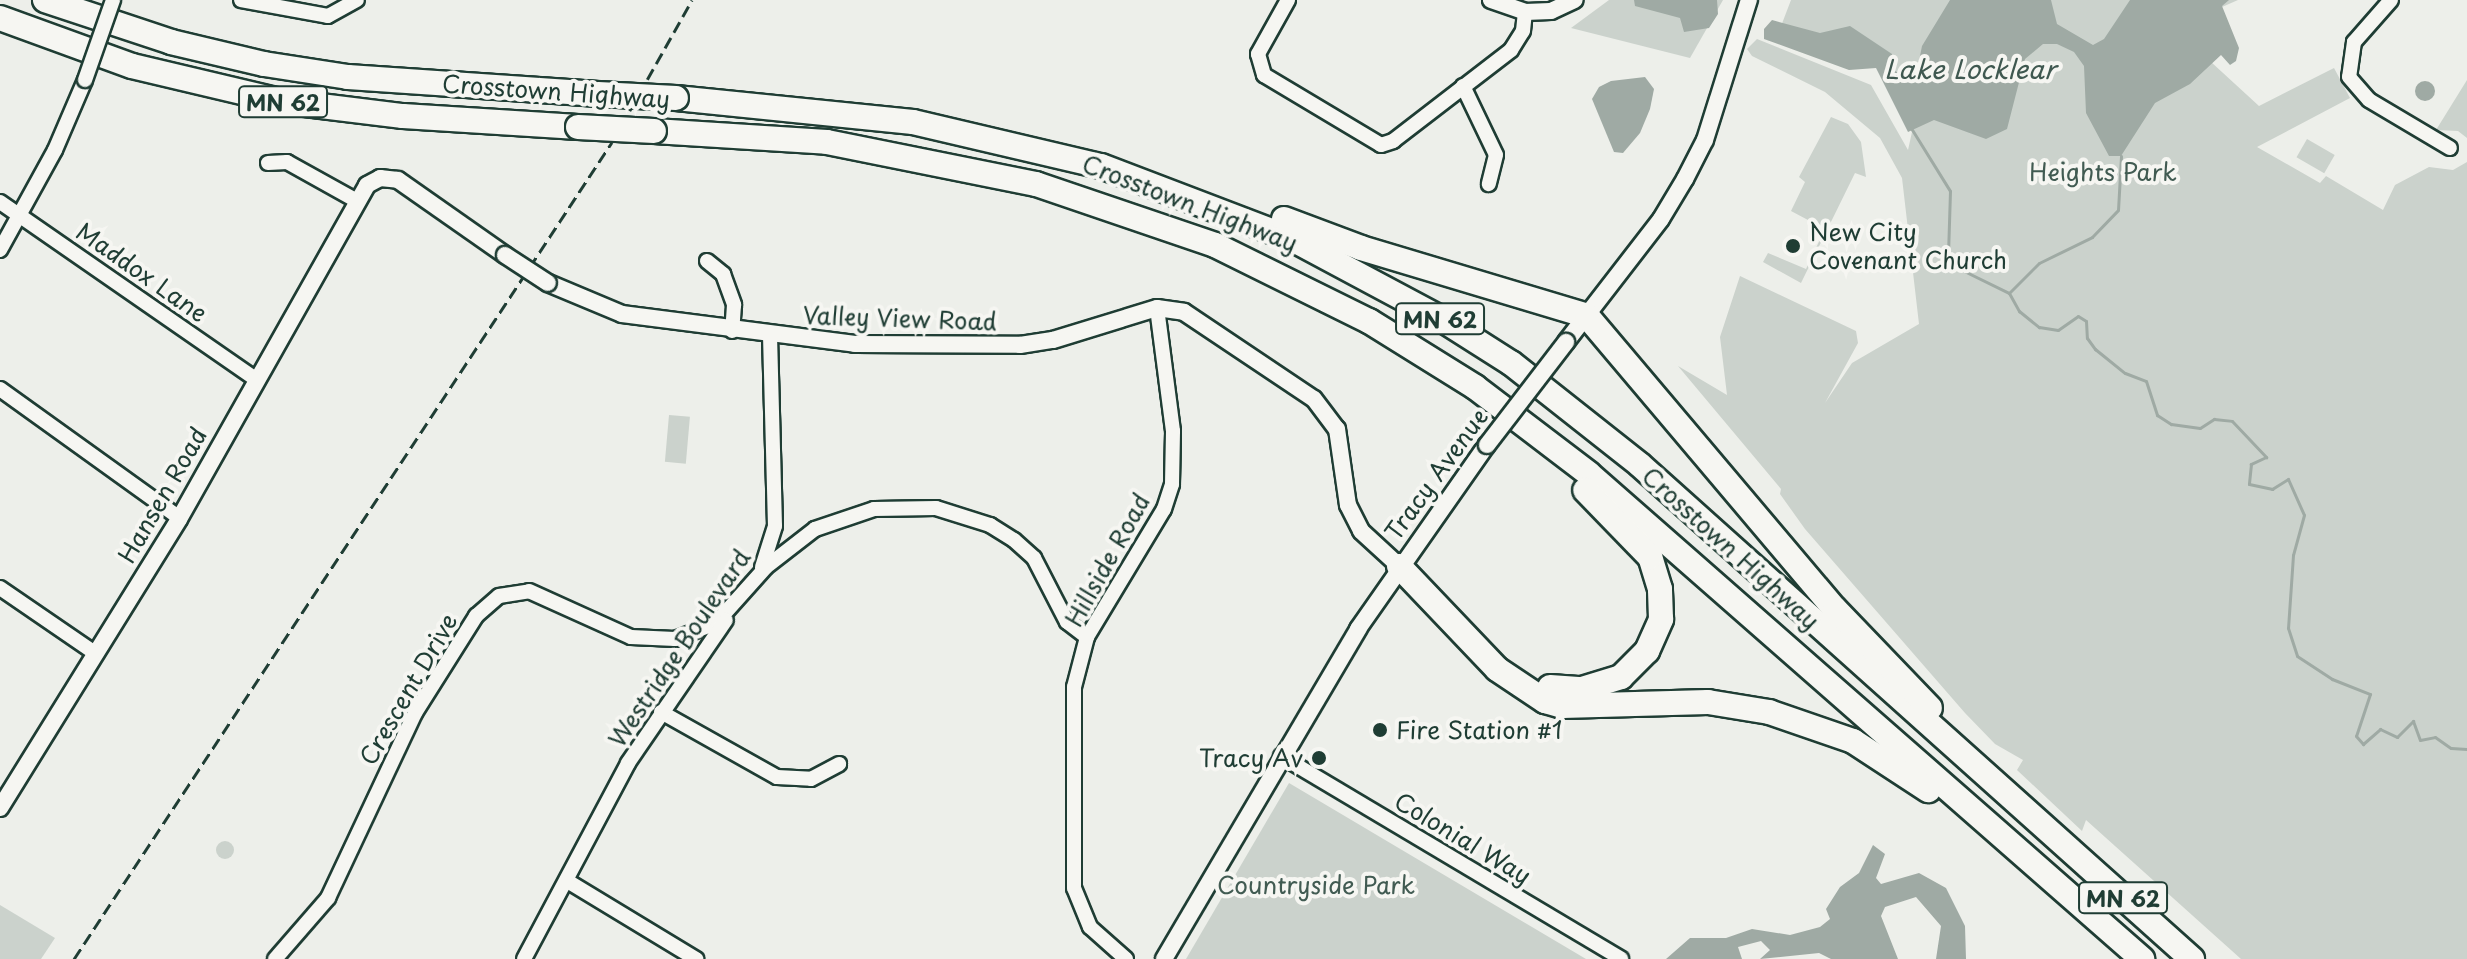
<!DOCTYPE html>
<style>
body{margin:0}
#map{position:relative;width:2467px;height:959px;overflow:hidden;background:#edefea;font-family:"Playpen Sans",sans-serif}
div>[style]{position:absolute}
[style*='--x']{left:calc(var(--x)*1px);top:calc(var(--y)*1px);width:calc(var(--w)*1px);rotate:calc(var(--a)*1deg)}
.green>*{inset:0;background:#cbd2cc;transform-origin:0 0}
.round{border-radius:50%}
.water>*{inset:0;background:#9faaa4}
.stream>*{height:3px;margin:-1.5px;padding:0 1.5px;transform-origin:1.5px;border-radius:1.5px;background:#9faaa4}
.roads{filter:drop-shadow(2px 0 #1f3d34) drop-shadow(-2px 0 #1f3d34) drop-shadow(0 2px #1f3d34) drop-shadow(0 -2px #1f3d34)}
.minor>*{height:14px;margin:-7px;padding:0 7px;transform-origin:7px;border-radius:7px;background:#f6f6f2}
.tertiary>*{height:16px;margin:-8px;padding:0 8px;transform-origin:8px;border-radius:8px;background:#f6f6f2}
.motorway>*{height:24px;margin:-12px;padding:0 12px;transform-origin:12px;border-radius:12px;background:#f6f6f2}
.rail>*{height:3px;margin-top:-1.5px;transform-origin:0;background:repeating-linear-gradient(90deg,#1f3d34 0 12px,transparent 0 18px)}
.bridges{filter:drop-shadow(2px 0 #1f3d34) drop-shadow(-2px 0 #1f3d34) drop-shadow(0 2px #1f3d34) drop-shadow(0 -2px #1f3d34)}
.minor-bridge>*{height:14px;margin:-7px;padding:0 7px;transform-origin:7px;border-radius:7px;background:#f6f6f2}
.tertiary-bridge>*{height:16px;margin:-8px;padding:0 8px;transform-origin:8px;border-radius:8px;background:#f6f6f2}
.motorway-bridge>*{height:24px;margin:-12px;padding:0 12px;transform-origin:12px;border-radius:12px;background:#f6f6f2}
.dots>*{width:22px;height:22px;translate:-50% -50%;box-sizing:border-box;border:4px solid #f6f6f2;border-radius:50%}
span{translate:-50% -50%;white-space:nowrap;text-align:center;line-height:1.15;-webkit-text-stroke:8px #f6f6f2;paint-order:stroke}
.shield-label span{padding:2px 6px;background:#f6f6f2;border:2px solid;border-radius:6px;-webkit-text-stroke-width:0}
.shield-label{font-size:22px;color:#1f3d34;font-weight:700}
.street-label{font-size:24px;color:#1f3d34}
.park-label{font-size:24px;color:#415b52}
.poi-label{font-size:24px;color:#1f3d34}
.left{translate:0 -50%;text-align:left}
.right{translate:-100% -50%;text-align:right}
.water-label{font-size:26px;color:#3f5850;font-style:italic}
</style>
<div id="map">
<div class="green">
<div style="clip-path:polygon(1609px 0,1723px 0,1690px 58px,1571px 28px)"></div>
<div style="clip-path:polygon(1791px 0,2238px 0,2174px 28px,2259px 106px,2334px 68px,2350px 98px,2257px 147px,2320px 183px,2326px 176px,2383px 210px,2395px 185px,2429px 167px,2453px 170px,2467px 162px,2467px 959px,2241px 959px,2086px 820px,2082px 831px,2017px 770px,2023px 760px,1995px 744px,1965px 713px,1805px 529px,1780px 494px,1781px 489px,1678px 366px,1727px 395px,1720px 337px,1740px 276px,1856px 331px,1858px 343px,1825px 403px,1852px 363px,1919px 324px,1902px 178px,1880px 138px,1825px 92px,1752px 56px,1747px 49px,1757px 39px,1871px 85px,1908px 150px,1912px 132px,1883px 64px,1778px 34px)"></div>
<div style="clip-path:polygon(2467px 80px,2467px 138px,2458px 131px,2436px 130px)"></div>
<div style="clip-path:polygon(1831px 117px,1848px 124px,1861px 142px,1866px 177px,1855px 173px,1801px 283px,1763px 262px,1768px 253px,1806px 269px,1825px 229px,1791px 211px,1805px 182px,1799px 177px)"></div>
<div style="left:2307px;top:139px;width:32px;height:21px;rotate:30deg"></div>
<div style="left:669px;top:415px;width:21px;height:47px;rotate:5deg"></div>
<div style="clip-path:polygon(1289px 783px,1586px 959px,1186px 959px)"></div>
<div class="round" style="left:216px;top:841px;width:18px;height:18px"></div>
<div style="clip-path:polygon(0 905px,55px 938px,41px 959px,0 959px)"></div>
</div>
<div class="water">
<div style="clip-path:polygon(1634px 0,1717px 0,1718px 14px,1709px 28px,1684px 32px,1680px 18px,1635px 6px)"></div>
<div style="clip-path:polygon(1950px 0,2051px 0,2057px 24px,2093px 45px,2104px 39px,2130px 0,2229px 0,2222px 6px,2239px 48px,2236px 61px,2230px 65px,2221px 55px,2190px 84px,2155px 103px,2121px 156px,2109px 156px,2086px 113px,2084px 66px,2074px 52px,2057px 44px,2043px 44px,2025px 59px,2007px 129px,1986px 139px,1934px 120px,1908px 132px,1876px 68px,1849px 70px,1764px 39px,1764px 29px,1772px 20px,1820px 33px,1850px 26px,1892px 54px,1893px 70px,1907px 77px,1917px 71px,1922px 46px)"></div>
<div style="clip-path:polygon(1645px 77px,1654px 89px,1650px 109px,1640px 133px,1623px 153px,1614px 152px,1592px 99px,1599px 87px,1611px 81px)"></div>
<div class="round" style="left:2415px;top:81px;width:20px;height:20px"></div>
<div style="clip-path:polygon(1873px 845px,1885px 854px,1876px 878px,1881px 884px,1919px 873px,1946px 888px,1965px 926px,1966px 959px,1936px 959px,1941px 926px,1916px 897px,1885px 907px,1881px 916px,1898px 959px,1831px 959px,1819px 953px,1760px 959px,1770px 950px,1761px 941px,1738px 947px,1742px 959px,1666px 959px,1690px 938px,1726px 938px,1752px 929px,1790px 935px,1820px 927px,1830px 919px,1826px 909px,1840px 887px,1859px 873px)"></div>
</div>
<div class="stream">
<div style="--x:1911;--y:128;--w:74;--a:58.2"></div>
<div style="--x:1950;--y:191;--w:63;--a:91.8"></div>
<div style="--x:1948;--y:254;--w:21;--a:49"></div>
<div style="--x:1962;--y:270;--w:52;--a:26.1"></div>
<div style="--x:2009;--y:293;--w:21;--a:61"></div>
<div style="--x:2019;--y:311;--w:26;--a:39"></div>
<div style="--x:2039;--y:327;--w:19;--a:9"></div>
<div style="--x:2058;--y:330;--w:24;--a:-35"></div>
<div style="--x:2078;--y:316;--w:9;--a:32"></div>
<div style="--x:2086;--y:321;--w:17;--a:87"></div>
<div style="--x:2087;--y:338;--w:14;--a:54"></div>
<div style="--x:2095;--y:349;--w:38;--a:39"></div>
<div style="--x:2125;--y:373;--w:22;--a:21"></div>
<div style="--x:2146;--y:381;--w:36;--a:72"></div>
<div style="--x:2157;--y:415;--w:17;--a:33"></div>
<div style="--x:2171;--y:424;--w:29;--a:8"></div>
<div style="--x:2200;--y:428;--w:17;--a:-33"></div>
<div style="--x:2214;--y:419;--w:18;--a:6"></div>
<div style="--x:2232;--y:421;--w:50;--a:46.6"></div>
<div style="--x:2266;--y:457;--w:17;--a:155"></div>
<div style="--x:2251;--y:464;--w:20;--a:96"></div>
<div style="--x:2249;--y:484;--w:24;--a:12"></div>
<div style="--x:2272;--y:489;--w:19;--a:-32"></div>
<div style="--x:2288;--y:479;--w:39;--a:66"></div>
<div style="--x:2304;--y:515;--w:41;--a:105.4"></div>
<div style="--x:2293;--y:555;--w:73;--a:93.9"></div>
<div style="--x:2288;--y:628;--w:29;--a:72"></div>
<div style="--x:2297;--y:656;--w:42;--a:33.3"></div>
<div style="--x:2332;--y:679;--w:41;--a:21.5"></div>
<div style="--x:2370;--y:694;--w:44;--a:108.4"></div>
<div style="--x:2356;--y:736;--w:11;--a:49"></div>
<div style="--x:2363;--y:744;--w:23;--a:-41"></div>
<div style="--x:2380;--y:729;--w:19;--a:25"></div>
<div style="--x:2397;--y:737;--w:23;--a:-45"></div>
<div style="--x:2413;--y:721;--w:20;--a:70"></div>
<div style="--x:2420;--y:740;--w:15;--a:-11"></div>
<div style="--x:2435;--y:737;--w:19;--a:35"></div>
<div style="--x:2451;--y:748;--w:16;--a:4"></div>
<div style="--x:2009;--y:293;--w:42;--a:-45"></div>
<div style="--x:2039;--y:263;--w:59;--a:-26.1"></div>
<div style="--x:2092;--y:237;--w:37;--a:-46"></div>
<div style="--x:2118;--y:210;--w:54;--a:-86.8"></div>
</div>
<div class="roads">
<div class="minor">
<div style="--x:241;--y:0;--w:88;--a:10.4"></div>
<div style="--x:328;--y:16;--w:33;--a:-29"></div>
<div style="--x:1288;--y:0;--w:62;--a:119.1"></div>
<div style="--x:1258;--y:54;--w:22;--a:74"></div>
<div style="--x:1264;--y:75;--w:136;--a:30.9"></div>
<div style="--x:1381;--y:145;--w:13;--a:-18"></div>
<div style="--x:1393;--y:141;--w:149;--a:-37.6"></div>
<div style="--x:1511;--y:50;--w:22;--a:-58"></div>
<div style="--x:1523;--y:31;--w:19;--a:-84"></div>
<div style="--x:2391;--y:0;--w:56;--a:131.4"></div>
<div style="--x:2354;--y:42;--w:35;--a:98"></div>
<div style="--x:2349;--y:77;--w:30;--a:49"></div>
<div style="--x:2369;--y:100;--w:94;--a:30.7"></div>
<div style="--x:1463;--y:86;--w:76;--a:64.4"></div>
<div style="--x:1496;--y:155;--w:30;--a:104"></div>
<div style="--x:268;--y:163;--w:19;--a:-3"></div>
<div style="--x:287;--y:162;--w:80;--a:29.1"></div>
<div style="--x:0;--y:202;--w:313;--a:34.7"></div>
<div style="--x:0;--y:250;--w:114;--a:-61.2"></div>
<div style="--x:55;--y:150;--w:76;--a:-66.8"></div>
<div style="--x:707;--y:261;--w:21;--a:39"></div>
<div style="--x:723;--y:274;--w:33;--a:70"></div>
<div style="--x:734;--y:305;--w:26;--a:94"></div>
<div style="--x:0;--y:389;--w:219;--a:35.7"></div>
<div style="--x:762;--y:567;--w:43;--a:-72.4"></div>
<div style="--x:775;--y:526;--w:189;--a:-91.5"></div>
<div style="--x:0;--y:588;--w:115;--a:34.4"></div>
<div style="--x:661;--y:712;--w:133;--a:29.3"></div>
<div style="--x:777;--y:777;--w:34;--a:3"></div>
<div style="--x:811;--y:779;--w:32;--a:-28"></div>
<div style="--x:1281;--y:756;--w:396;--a:30.8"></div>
<div style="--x:569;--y:882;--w:149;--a:31.2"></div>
<div style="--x:275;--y:959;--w:81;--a:-49"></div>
<div style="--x:328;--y:898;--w:204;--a:-64.8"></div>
<div style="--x:415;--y:713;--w:115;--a:-57.8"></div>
<div style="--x:476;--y:616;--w:30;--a:-41"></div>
<div style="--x:499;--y:596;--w:30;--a:-9"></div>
<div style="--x:529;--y:591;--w:112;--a:24.3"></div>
<div style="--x:631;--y:637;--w:44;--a:2.6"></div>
<div style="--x:675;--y:639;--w:44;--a:-21.3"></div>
<div style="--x:716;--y:623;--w:75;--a:-48.2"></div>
<div style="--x:766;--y:567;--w:62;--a:-37.8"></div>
<div style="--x:815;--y:529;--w:62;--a:-18.7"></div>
<div style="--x:874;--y:509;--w:62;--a:-0.9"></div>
<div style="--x:936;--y:508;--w:57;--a:17.5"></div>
<div style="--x:990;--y:525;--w:28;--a:32"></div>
<div style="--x:1014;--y:540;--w:27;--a:42"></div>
<div style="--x:1034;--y:558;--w:72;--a:62.7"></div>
<div style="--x:1067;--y:622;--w:25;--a:37"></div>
<div style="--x:524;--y:959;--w:222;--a:-62"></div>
<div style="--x:628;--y:763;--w:173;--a:-55.6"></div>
<div style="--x:1126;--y:959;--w:48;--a:-138.4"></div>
<div style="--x:1090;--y:927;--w:42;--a:-112.3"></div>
<div style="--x:1074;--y:888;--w:201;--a:-90"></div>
<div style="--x:1074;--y:687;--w:52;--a:-75.4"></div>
<div style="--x:1087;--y:637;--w:149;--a:-59"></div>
<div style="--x:1164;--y:509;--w:26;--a:-72"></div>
<div style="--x:1172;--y:484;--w:53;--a:-88.9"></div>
<div style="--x:1173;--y:431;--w:124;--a:-97.4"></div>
</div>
<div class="tertiary">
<div style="--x:1491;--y:0;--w:36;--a:19"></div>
<div style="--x:1525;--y:12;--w:26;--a:-2"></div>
<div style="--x:1551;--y:11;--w:26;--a:-25"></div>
<div style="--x:548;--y:283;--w:80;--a:22.7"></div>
<div style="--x:622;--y:314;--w:235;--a:7.3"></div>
<div style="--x:855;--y:344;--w:165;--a:0.3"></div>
<div style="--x:1020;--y:345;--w:33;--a:-9"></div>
<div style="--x:1053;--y:340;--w:109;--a:-17.1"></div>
<div style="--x:1157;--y:308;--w:27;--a:8"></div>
<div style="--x:1184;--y:312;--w:156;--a:33.8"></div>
<div style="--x:1314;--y:399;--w:38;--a:53"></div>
<div style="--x:1337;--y:429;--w:77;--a:81.8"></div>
<div style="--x:1348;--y:505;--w:29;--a:63"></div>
<div style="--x:1361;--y:531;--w:52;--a:42.6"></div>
<div style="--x:1566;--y:342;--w:155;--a:-52.3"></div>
<div style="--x:1661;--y:219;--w:47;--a:-59"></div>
<div style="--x:1685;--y:179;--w:44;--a:-62.9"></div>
<div style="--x:1705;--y:140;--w:147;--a:-72.6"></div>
<div style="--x:0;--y:808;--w:340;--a:-58.2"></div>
<div style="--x:179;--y:519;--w:383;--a:-60.6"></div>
<div style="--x:367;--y:185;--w:15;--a:-28"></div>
<div style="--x:380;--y:178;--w:18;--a:6"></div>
<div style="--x:398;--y:180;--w:131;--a:35"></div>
<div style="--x:1164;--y:959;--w:383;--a:-59.5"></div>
<div style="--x:1358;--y:629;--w:225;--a:-55"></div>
</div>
<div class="motorway">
<div style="--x:45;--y:0;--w:133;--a:18.4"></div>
<div style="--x:171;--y:42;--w:96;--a:13.3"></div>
<div style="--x:264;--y:64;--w:85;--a:8.8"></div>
<div style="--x:348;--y:77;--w:251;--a:3.9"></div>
<div style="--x:0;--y:18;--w:140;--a:20"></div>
<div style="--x:132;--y:66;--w:152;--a:13.3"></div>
<div style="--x:280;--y:101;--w:124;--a:7"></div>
<div style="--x:403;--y:116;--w:175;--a:3.6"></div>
<div style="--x:676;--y:98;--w:238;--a:5.8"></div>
<div style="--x:913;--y:122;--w:193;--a:13.2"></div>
<div style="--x:1101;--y:166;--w:202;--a:20.9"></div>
<div style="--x:1290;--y:238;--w:170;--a:28.1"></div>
<div style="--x:1440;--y:318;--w:84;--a:32.4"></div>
<div style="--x:1511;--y:363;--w:164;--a:38.3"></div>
<div style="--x:1640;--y:465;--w:741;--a:41.83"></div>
<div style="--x:654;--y:131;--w:173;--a:3.6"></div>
<div style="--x:827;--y:142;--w:213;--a:11.4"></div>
<div style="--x:1036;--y:184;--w:189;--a:18.8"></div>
<div style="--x:1215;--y:245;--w:172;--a:26.3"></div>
<div style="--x:1369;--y:321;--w:125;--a:31.9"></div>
<div style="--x:1475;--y:387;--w:143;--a:37.3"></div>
<div style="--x:1589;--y:474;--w:736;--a:41.25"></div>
<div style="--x:1284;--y:219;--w:82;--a:20.6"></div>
<div style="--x:1361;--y:248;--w:236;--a:16.7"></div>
<div style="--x:1587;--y:316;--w:384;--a:49.8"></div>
<div style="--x:1835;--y:609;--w:137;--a:46.2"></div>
<div style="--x:1399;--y:566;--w:142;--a:46.4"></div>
<div style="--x:1497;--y:669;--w:58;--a:33.7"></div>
<div style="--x:1545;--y:701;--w:18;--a:16"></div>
<div style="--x:1562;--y:706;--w:146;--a:-1.6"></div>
<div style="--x:1708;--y:702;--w:62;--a:9.3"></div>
<div style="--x:1769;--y:712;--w:89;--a:19"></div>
<div style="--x:1853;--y:741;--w:90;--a:33.2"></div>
<div style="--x:1550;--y:687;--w:32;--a:4"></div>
<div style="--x:1582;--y:689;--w:41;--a:-17.1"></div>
<div style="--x:1621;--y:677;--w:37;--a:-45"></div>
<div style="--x:1647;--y:651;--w:35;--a:-66"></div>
<div style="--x:1661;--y:619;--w:30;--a:-92"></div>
<div style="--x:1660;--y:589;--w:34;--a:-107"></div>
<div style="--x:1650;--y:557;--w:93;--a:-134.1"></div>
</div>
</div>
<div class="rail">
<div style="--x:74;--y:959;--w:978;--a:-56.63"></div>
<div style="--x:612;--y:142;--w:163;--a:-60.6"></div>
</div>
<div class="bridges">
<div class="minor-bridge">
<div style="--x:85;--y:80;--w:85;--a:-70.7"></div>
</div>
<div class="tertiary-bridge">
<div style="--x:505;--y:255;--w:51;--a:33.1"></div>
<div style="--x:1487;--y:445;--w:130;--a:-52.5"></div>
</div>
<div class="motorway-bridge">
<div style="--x:598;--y:94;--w:78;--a:2.9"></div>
<div style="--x:578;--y:127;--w:76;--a:3"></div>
</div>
</div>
<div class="dots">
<div style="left:1793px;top:246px;background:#1f3d34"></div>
<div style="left:1380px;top:730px;background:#1f3d34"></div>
<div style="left:1319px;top:758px;background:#1f3d34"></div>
</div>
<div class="shield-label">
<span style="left:283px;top:102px">MN 62</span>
<span style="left:1440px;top:319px">MN 62</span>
<span style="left:2123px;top:898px">MN 62</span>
</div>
<div class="street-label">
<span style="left:556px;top:91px;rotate:4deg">Crosstown Highway</span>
<span style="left:1190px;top:203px;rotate:21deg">Crosstown Highway</span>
<span style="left:142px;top:272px;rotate:35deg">Maddox Lane</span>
<span style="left:900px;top:318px;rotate:2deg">Valley View Road</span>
<span style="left:1436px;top:474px;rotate:-54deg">Tracy Avenue</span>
<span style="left:162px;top:495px;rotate:-60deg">Hansen Road</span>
<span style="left:1731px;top:548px;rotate:42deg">Crosstown Highway</span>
<span style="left:1107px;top:560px;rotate:-61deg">Hillside Road</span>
<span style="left:679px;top:648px;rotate:-56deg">Westridge Boulevard</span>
<span style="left:408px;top:689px;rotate:-60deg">Crescent Drive</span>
<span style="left:1463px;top:838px;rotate:31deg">Colonial Way</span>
</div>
<div class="park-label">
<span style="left:2103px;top:172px">Heights Park</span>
<span style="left:1316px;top:885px">Countryside Park</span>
</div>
<div class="poi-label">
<span class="left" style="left:1809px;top:246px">New City<br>Covenant Church</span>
<span class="left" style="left:1396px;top:730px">Fire Station #1</span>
<span class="right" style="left:1303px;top:758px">Tracy Av</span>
</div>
<div class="water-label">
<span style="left:1970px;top:69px">Lake Locklear</span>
</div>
</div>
